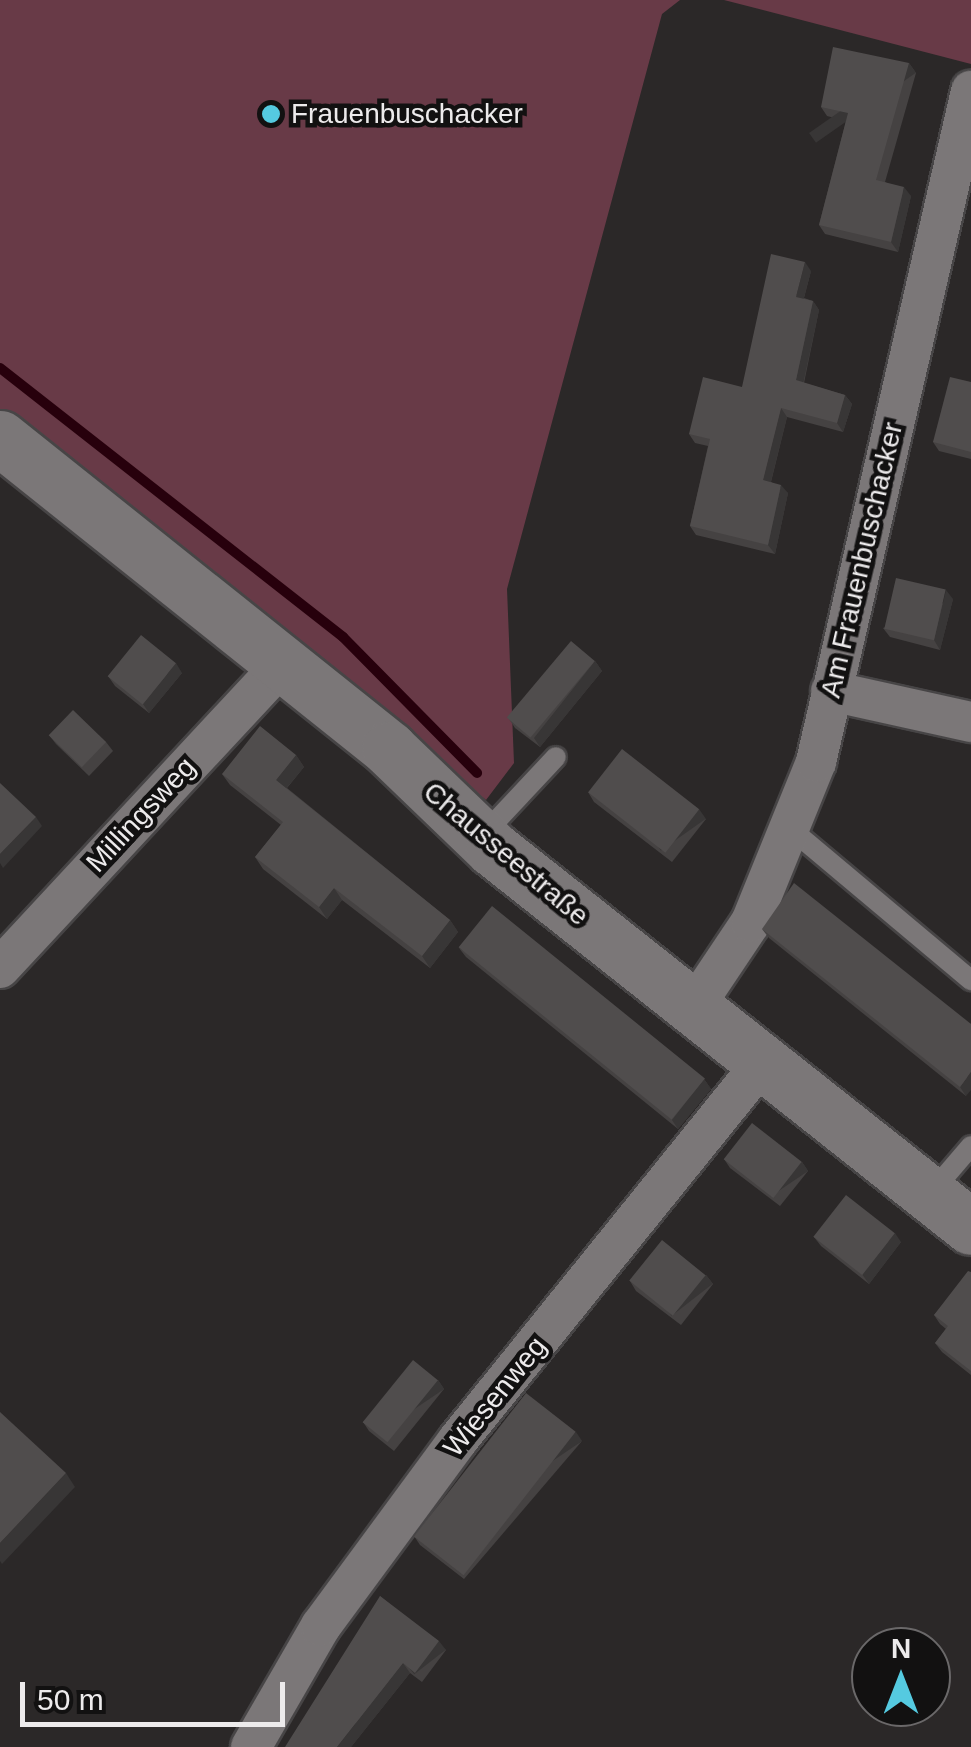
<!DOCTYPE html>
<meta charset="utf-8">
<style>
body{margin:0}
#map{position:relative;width:971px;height:1747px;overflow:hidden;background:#2b2828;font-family:Arial,sans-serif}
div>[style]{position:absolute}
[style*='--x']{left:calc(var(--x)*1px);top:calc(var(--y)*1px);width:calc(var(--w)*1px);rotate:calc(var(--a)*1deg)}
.green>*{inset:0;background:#683a47}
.stream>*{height:10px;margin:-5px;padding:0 5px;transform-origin:5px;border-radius:5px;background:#27000c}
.roads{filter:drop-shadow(2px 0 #474546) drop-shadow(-2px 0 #474546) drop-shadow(0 2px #474546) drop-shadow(0 -2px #474546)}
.lane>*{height:20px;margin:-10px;padding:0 10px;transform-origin:10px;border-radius:10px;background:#7b7778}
.street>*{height:40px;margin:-20px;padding:0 20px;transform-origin:20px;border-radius:20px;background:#7b7778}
.secondary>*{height:55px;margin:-27.5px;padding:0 27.5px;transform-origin:27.5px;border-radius:27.5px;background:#7b7778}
.wall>*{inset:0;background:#454242}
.shaded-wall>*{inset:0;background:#383636;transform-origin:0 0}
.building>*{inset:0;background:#504d4d;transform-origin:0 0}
.dots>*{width:28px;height:28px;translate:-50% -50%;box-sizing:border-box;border:5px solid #121111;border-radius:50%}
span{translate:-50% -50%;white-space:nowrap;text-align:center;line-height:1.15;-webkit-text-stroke:9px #121111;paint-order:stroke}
.poi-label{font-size:28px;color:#edebec}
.left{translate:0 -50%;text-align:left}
.street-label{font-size:28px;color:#edebec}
.north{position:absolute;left:851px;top:1627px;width:100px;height:100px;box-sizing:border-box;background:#121111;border:2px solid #6a6869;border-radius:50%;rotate:0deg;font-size:28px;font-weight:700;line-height:40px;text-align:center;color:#edebec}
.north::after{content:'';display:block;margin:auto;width:35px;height:45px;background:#55cae0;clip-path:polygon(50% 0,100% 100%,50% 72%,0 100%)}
.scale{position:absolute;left:20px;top:1682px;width:265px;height:45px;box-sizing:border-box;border:5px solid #edebec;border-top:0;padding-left:12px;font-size:30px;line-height:35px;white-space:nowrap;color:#edebec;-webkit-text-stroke:8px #121111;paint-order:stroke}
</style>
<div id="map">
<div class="green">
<div style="clip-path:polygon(0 0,680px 0,662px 14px,507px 589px,514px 763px,486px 800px,0 414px)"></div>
<div style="clip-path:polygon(724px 0,971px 0,971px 64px)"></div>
</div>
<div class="stream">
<div style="--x:0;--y:368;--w:436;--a:38.1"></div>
<div style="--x:343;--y:637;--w:191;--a:45.4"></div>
</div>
<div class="roads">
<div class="lane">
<div style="--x:792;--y:830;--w:234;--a:40"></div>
<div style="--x:482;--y:836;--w:108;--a:-46.9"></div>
<div style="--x:930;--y:1194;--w:63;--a:-49.5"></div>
</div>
<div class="street">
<div style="--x:831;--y:691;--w:143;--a:12.5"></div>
<div style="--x:0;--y:968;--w:416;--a:-47.1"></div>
<div style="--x:694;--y:1007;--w:102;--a:-56.2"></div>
<div style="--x:751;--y:922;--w:173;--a:-67.9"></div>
<div style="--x:816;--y:762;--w:689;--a:-76.99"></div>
<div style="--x:251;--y:1747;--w:140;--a:-60"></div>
<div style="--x:321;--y:1626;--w:231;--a:-53.6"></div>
<div style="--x:458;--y:1440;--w:484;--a:-51.1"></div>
</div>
<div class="secondary">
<div style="--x:0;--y:438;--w:498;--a:38.6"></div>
<div style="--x:389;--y:749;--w:144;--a:43.9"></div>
<div style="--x:493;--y:849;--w:609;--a:38.34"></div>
</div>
</div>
<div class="wall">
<div style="clip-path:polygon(909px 63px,916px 73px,885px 182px,911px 196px,898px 252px,825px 234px,819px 225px,846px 121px,827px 116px,821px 107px)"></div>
<div style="clip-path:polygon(811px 271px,804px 298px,813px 301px,819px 310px,804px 383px,845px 395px,852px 404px,843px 432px,787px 417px,771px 482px,788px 493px,775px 554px,696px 535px,690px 526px,708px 446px,695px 443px,689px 434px,742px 387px)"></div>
<div style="clip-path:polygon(971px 382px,971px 459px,939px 451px,933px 442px)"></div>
<div style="clip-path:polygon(953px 599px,940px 650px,890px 637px,883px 628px)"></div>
<div style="clip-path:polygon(595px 661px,602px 671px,540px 747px,515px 728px,509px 719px)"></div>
<div style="clip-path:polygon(182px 673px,149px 713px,115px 686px,108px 676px)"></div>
<div style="clip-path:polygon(49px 735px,106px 742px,113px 751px,89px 776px,56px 744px)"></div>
<div style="clip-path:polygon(296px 755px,304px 767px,287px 788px,450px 920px,458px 932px,430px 968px,342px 900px,327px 919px,263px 869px,255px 857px,281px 825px,230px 785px,222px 774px)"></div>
<div style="clip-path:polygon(588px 792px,706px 819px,672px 862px,594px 802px)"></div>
<div style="clip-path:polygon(762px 929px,971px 1024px,966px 1096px,769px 938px)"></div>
<div style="clip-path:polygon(459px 948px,704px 1079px,711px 1089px,678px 1129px,466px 957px)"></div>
<div style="clip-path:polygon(724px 1159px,802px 1162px,808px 1171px,780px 1206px,730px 1168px)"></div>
<div style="clip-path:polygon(814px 1237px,901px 1242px,869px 1284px,821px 1246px)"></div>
<div style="clip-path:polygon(971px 1272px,971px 1375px,942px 1352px,935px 1343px,946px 1329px,940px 1324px,934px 1315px)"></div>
<div style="clip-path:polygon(706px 1275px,713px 1284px,681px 1325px,636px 1291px,630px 1281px)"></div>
<div style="clip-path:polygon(438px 1380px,444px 1389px,394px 1451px,369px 1431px,363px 1422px)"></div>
<div style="clip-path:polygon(582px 1441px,464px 1579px,420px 1545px,414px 1536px)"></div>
<div style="clip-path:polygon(380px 1596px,446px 1650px,422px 1682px,410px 1673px,351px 1747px)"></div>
</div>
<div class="shaded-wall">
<div style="left:909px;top:63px;width:12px;height:122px;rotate:55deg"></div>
<div style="clip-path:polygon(904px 187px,911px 196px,898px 252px,891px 242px)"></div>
<div style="clip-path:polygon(805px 262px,811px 271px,802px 305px,796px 297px)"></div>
<div style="clip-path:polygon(813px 301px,819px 310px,802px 389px,796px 380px)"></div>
<div style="clip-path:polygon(845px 395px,852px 404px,843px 432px,837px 423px)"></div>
<div style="clip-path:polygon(781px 408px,787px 417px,769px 489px,763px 480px)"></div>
<div style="clip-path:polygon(781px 485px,788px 493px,775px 554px,768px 545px)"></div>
<div style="clip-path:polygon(946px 590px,953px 599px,940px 650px,934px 640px)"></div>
<div style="clip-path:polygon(595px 661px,602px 671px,540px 747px,534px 738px)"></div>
<div style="clip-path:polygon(176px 663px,182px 673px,149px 713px,143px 704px)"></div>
<div style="clip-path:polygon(296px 755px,304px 767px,284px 791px,276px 780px)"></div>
<div style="left:699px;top:809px;width:12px;height:55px;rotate:55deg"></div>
<div style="clip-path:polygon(36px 817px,42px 826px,3px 868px,0 863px,0 854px)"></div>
<div style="clip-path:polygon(334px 888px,342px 900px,327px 919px,319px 907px)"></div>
<div style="clip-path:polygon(450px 920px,458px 932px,430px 968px,422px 956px)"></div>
<div style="clip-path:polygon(971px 1072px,971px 1090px,966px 1096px,960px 1087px)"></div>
<div style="clip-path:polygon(704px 1079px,711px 1089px,678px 1129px,672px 1120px)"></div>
<div style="left:802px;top:1162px;width:11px;height:45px;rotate:56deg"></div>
<div style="clip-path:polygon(895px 1233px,901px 1242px,869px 1284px,862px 1274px)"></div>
<div style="left:706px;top:1275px;width:11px;height:52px;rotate:52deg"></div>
<div style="left:438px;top:1380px;width:11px;height:80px;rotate:56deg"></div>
<div style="left:576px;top:1432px;width:11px;height:182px;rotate:56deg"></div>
<div style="clip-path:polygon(66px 1473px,75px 1487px,2px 1564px,0 1561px,0 1543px)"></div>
<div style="left:439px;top:1641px;width:11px;height:40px;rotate:52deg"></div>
<div style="clip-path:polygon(403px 1663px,410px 1673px,351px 1747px,337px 1747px)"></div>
</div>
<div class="building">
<div style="clip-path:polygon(833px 47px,909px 63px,876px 180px,904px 187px,891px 242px,819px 225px,848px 113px,821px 107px)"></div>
<div style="clip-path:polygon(771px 254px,805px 262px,796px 297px,813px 301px,796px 380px,845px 395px,837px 423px,781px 408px,763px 480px,781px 485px,768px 545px,690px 526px,710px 439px,689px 434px,703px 377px,742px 387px)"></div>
<div style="clip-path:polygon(950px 377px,971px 382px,971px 452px,933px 442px)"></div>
<div style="left:896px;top:578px;width:51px;height:52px;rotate:13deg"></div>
<div style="left:141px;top:635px;width:45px;height:53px;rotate:39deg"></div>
<div style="left:571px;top:641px;width:31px;height:100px;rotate:40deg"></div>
<div style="left:73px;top:710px;width:46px;height:35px;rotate:44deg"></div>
<div style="clip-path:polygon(260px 726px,296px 755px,276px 780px,450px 920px,422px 956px,334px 888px,319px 907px,255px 857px,283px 822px,222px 774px)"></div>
<div style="left:622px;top:749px;width:98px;height:55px;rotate:38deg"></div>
<div style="clip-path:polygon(0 783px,36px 817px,0 854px)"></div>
<div style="clip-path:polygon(794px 883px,971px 1024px,971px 1072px,960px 1087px,762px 929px)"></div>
<div style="left:492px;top:906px;width:274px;height:53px;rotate:39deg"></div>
<div style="left:752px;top:1123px;width:63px;height:46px;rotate:38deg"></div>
<div style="left:846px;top:1195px;width:62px;height:53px;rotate:38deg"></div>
<div style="left:662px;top:1240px;width:56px;height:52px;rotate:39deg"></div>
<div style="clip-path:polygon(968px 1271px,971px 1272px,971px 1371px,935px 1343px,948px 1326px,934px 1315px)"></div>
<div style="left:413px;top:1360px;width:32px;height:80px;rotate:39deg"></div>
<div style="left:526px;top:1393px;width:63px;height:182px;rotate:38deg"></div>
<div style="clip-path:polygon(0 1412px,66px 1473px,0 1543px)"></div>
<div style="clip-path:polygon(380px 1596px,439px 1641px,415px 1673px,403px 1663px,337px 1747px,285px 1747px)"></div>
</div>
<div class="dots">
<div style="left:271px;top:114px;background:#55cae0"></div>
</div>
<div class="poi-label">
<span class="left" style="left:291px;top:114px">Frauenbuschacker</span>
</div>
<div class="street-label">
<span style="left:862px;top:560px;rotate:-77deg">Am Frauenbuschacker</span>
<span style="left:141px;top:815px;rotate:-47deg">Millingsweg</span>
<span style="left:506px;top:854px;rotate:40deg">Chausseestraße</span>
<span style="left:495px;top:1397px;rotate:-51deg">Wiesenweg</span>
</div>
<div class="north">N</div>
<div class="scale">50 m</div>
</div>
